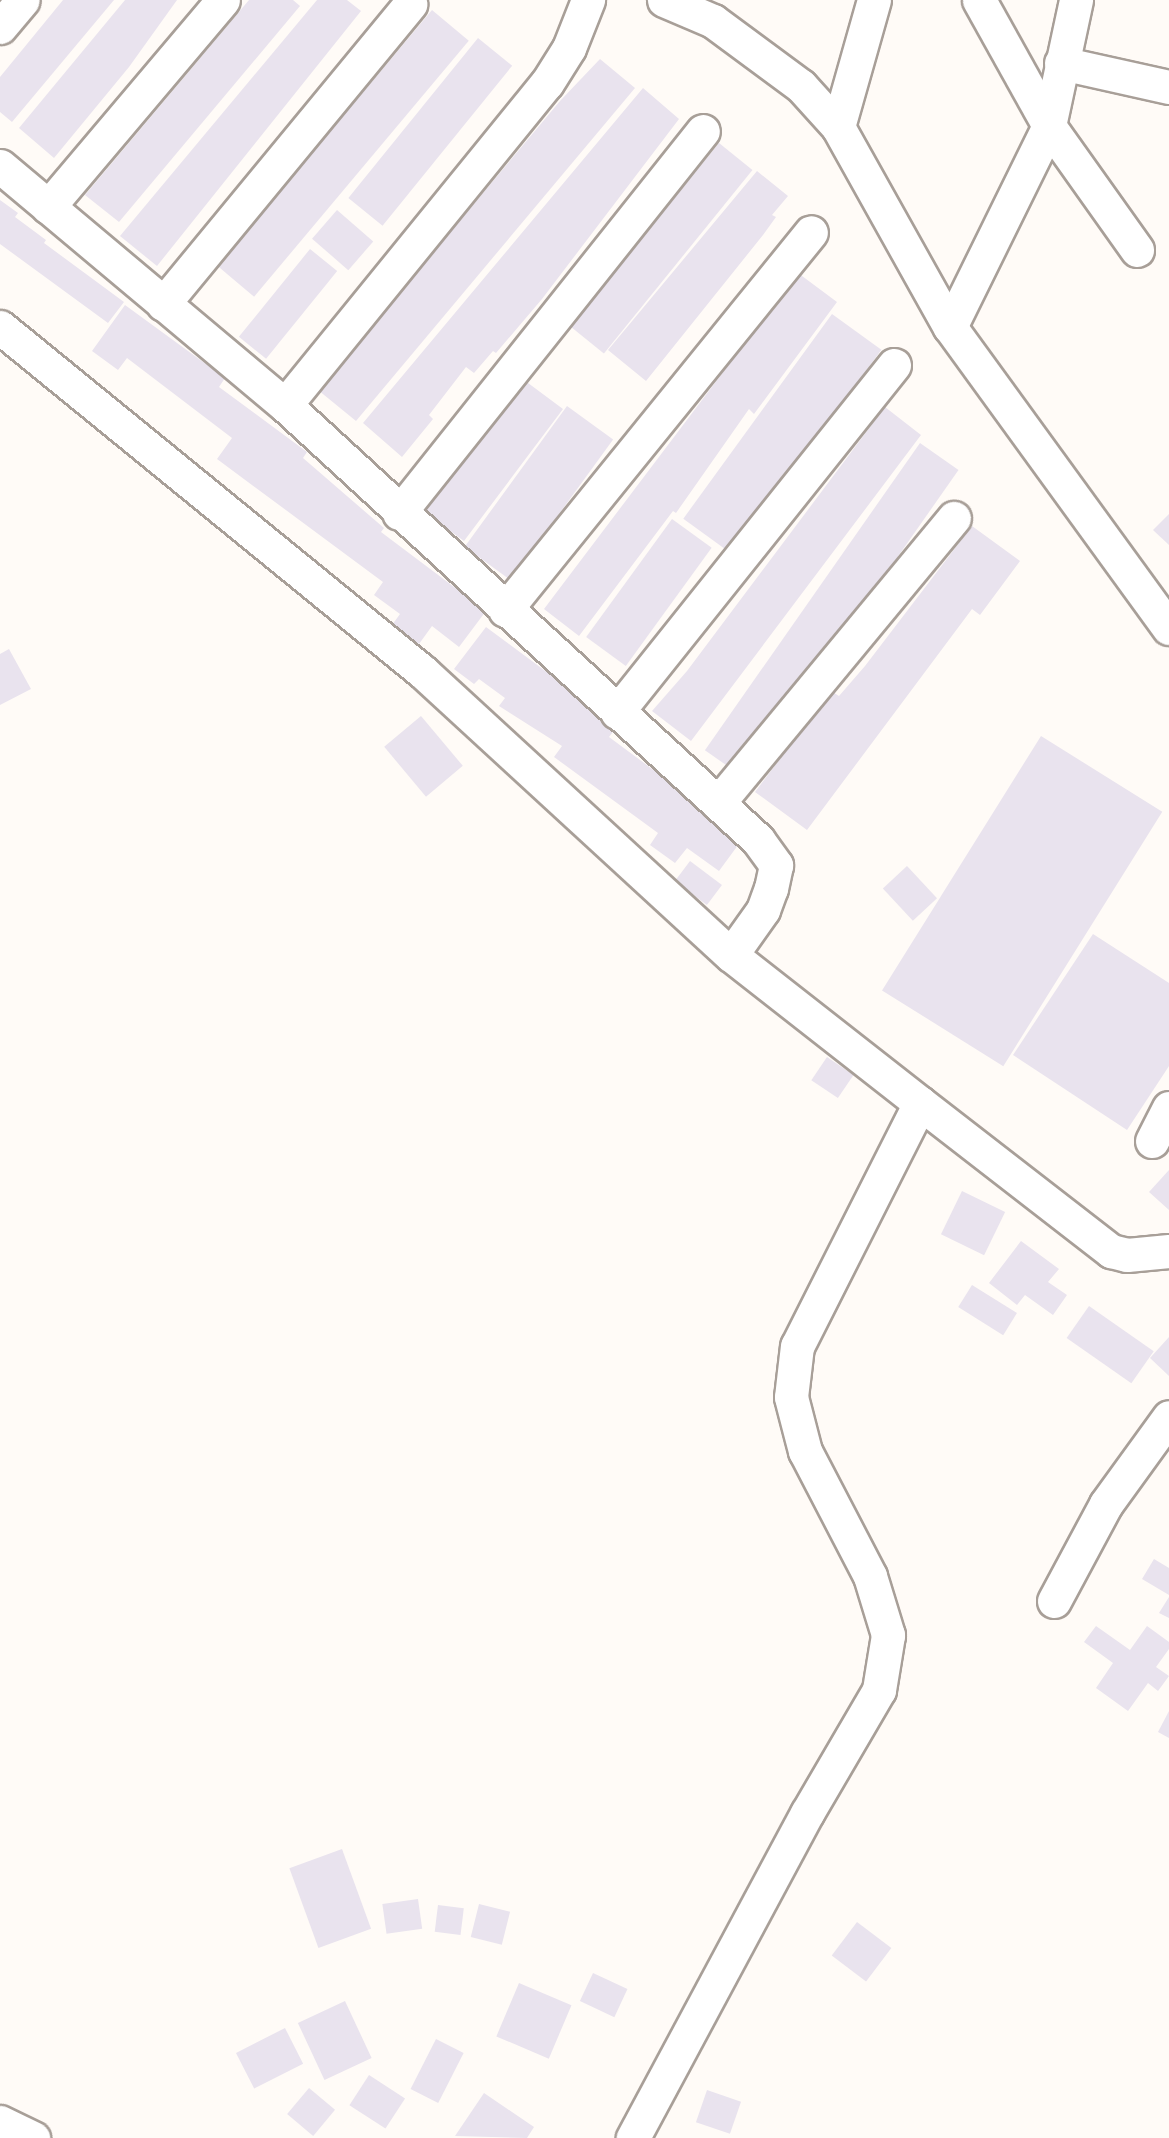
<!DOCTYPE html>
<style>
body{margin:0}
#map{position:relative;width:1169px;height:2138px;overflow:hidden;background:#fffbf7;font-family:Montserrat,sans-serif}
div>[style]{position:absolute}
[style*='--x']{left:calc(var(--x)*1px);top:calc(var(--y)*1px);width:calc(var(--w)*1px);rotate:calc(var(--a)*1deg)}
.building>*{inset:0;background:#e9e3ee;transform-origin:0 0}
.roads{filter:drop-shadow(2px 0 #a89f98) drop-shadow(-2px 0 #a89f98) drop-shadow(0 2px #a89f98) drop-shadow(0 -2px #a89f98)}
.minor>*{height:33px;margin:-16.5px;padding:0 16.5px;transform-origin:16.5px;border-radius:16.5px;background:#fff}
span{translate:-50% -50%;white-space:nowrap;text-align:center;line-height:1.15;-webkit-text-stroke:4.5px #fff;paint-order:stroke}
</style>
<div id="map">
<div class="building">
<div style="clip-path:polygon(63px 0,114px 0,12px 122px,0 112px,0 77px)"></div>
<div style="clip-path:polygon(125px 0,177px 0,129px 67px,54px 158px,19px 128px)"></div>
<div style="clip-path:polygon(249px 0,293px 0,300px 6px,119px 222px,85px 195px)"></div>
<div style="clip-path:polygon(317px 0,347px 0,361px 11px,157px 266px,120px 236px)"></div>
<div style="left:432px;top:10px;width:48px;height:334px;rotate:40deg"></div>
<div style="left:478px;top:38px;width:44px;height:206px;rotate:39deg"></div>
<div style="clip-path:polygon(600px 59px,635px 88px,356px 421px,318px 390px,560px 101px)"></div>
<div style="clip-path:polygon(643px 88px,679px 119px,542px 299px,496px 353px,493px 351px,474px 373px,466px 367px,429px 415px,433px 419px,402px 457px,363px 423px)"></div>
<div style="left:719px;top:143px;width:43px;height:236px;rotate:39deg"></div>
<div style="clip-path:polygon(757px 171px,788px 196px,772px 215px,776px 217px,763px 235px,646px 381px,608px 350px)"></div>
<div style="clip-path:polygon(0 200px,18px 213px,15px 217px,46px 240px,44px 243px,124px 302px,108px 323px,0 244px)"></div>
<div style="left:337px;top:210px;width:48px;height:38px;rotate:41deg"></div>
<div style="left:310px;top:249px;width:35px;height:113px;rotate:39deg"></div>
<div style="clip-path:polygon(798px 273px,837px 302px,754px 414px,749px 409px,676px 513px,673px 511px,579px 636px,544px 609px)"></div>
<div style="clip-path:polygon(125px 305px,225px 378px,219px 387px,307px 452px,303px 458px,384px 528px,381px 532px,486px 611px,459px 647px,432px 626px,419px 644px,392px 625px,400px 614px,374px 595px,383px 582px,217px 459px,232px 438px,127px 358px,118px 370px,92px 351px)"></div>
<div style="left:832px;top:314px;width:61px;height:253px;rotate:36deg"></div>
<div style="clip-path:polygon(524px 380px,563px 409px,464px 541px,421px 510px,442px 482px,445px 485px)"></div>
<div style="left:567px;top:406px;width:57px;height:174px;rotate:36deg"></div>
<div style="clip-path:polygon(885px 407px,921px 435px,691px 741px,652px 711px,687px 671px)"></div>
<div style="left:920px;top:443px;width:47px;height:375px;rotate:35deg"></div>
<div style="clip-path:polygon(1169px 514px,1169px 545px,1153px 530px)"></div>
<div style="left:672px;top:519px;width:49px;height:146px;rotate:36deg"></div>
<div style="clip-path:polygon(972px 526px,1020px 561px,980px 615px,972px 609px,807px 830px,755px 792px,831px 691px,839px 696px,865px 666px)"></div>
<div style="clip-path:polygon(486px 627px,618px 725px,609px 737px,744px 837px,719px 871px,687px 848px,675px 863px,650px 845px,658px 833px,554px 757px,562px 746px,499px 706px,505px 698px,479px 679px,474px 684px,454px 669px)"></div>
<div style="clip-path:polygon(9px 649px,31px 689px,0 705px,0 654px)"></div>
<div style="left:421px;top:716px;width:65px;height:48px;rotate:50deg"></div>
<div style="left:1041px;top:736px;width:143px;height:300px;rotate:32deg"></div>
<div style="left:690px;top:861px;width:40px;height:25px;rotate:37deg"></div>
<div style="left:907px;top:866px;width:44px;height:33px;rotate:47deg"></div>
<div style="clip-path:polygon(1093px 934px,1169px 983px,1169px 1066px,1127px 1130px,1013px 1055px)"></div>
<div style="left:827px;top:1057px;width:32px;height:28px;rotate:34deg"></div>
<div style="clip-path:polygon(1169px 1170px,1169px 1210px,1149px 1192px)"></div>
<div style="left:962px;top:1191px;width:48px;height:48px;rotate:26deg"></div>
<div style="clip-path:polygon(1021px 1241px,1059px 1269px,1048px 1282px,1067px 1295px,1053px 1315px,1025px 1295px,1017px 1305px,989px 1283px)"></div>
<div style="left:972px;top:1285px;width:53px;height:26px;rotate:32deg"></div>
<div style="left:1089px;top:1306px;width:79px;height:39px;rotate:35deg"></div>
<div style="clip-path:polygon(1169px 1337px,1169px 1376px,1150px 1358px)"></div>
<div style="clip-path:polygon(1154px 1559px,1169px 1568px,1169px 1595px,1142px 1579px)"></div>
<div style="clip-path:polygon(1169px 1597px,1169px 1618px,1159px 1613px)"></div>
<div style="clip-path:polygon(1096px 1626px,1130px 1650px,1147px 1626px,1169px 1642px,1169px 1649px,1156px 1667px,1169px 1676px,1158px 1691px,1148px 1683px,1128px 1711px,1096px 1688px,1113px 1663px,1084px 1642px)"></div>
<div style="clip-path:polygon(1169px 1711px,1169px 1738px,1158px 1732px)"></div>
<div style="left:342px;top:1849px;width:85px;height:56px;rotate:70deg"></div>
<div style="left:418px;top:1899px;width:30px;height:36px;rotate:82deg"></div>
<div style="left:479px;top:1904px;width:32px;height:34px;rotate:14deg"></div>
<div style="left:438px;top:1905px;width:26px;height:27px;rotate:7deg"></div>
<div style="left:857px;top:1922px;width:43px;height:42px;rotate:37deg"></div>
<div style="left:593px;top:1973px;width:38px;height:31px;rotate:25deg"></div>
<div style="left:519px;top:1983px;width:57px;height:58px;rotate:23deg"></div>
<div style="left:345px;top:2001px;width:63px;height:52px;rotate:65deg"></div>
<div style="left:285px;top:2028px;width:40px;height:55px;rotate:63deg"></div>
<div style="left:436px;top:2039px;width:31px;height:56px;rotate:27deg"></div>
<div style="left:369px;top:2075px;width:43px;height:36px;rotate:33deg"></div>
<div style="left:309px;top:2088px;width:34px;height:34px;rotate:40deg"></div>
<div style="left:707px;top:2090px;width:36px;height:34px;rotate:19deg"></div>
<div style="clip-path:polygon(484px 2093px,534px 2127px,527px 2138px,455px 2136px)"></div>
</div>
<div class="roads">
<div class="minor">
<div style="--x:664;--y:0;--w:53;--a:23.2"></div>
<div style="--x:713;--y:21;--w:109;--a:36.5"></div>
<div style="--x:801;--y:86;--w:55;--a:47.9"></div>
<div style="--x:838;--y:127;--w:229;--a:60.8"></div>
<div style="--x:950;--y:327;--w:372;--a:54"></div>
<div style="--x:979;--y:0;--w:144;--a:60.9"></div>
<div style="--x:1049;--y:126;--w:152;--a:54.6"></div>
<div style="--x:0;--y:27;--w:35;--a:-50"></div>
<div style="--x:1061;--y:63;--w:111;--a:12.5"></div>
<div style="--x:838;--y:127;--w:132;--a:-74.2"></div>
<div style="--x:0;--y:166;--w:372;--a:40"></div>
<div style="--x:285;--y:405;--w:643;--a:42.6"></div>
<div style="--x:758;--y:840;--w:31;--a:54"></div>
<div style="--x:776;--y:865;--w:24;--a:102"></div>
<div style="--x:771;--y:888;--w:23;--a:110"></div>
<div style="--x:763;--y:910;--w:55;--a:125.4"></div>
<div style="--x:48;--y:207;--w:271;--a:-49.8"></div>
<div style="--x:163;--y:304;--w:389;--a:-50.5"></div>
<div style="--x:0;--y:327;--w:546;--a:39.2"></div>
<div style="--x:423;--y:672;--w:418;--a:42.6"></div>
<div style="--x:731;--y:955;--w:240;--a:38.1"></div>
<div style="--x:920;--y:1103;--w:272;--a:116.8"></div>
<div style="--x:797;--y:1346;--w:51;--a:96.7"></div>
<div style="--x:791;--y:1397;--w:56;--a:75.5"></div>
<div style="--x:805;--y:1451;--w:141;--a:62.5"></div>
<div style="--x:870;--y:1576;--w:62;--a:73"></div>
<div style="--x:888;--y:1635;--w:56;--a:99.3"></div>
<div style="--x:879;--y:1690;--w:143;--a:120.3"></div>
<div style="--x:807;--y:1813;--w:369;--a:118.2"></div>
<div style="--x:950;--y:327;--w:224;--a:-63.8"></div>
<div style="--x:1049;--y:126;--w:129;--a:-77.9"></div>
<div style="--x:285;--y:405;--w:415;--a:-50.9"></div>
<div style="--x:547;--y:83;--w:41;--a:-57.8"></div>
<div style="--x:569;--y:48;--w:52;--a:-68.4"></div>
<div style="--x:399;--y:513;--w:488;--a:-51.5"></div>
<div style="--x:505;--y:610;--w:486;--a:-51"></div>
<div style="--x:617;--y:712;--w:444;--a:-51.4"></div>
<div style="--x:718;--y:803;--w:370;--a:-50.4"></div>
<div style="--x:920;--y:1103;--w:242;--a:37.8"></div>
<div style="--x:1111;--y:1251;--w:16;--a:14"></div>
<div style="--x:1127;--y:1255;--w:42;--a:-5.4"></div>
<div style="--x:1152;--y:1141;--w:37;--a:-63"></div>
<div style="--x:1054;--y:1601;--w:110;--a:-61.8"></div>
<div style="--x:1106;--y:1504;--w:107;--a:-54.1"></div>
<div style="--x:0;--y:2122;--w:37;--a:26"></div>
</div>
</div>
</div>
